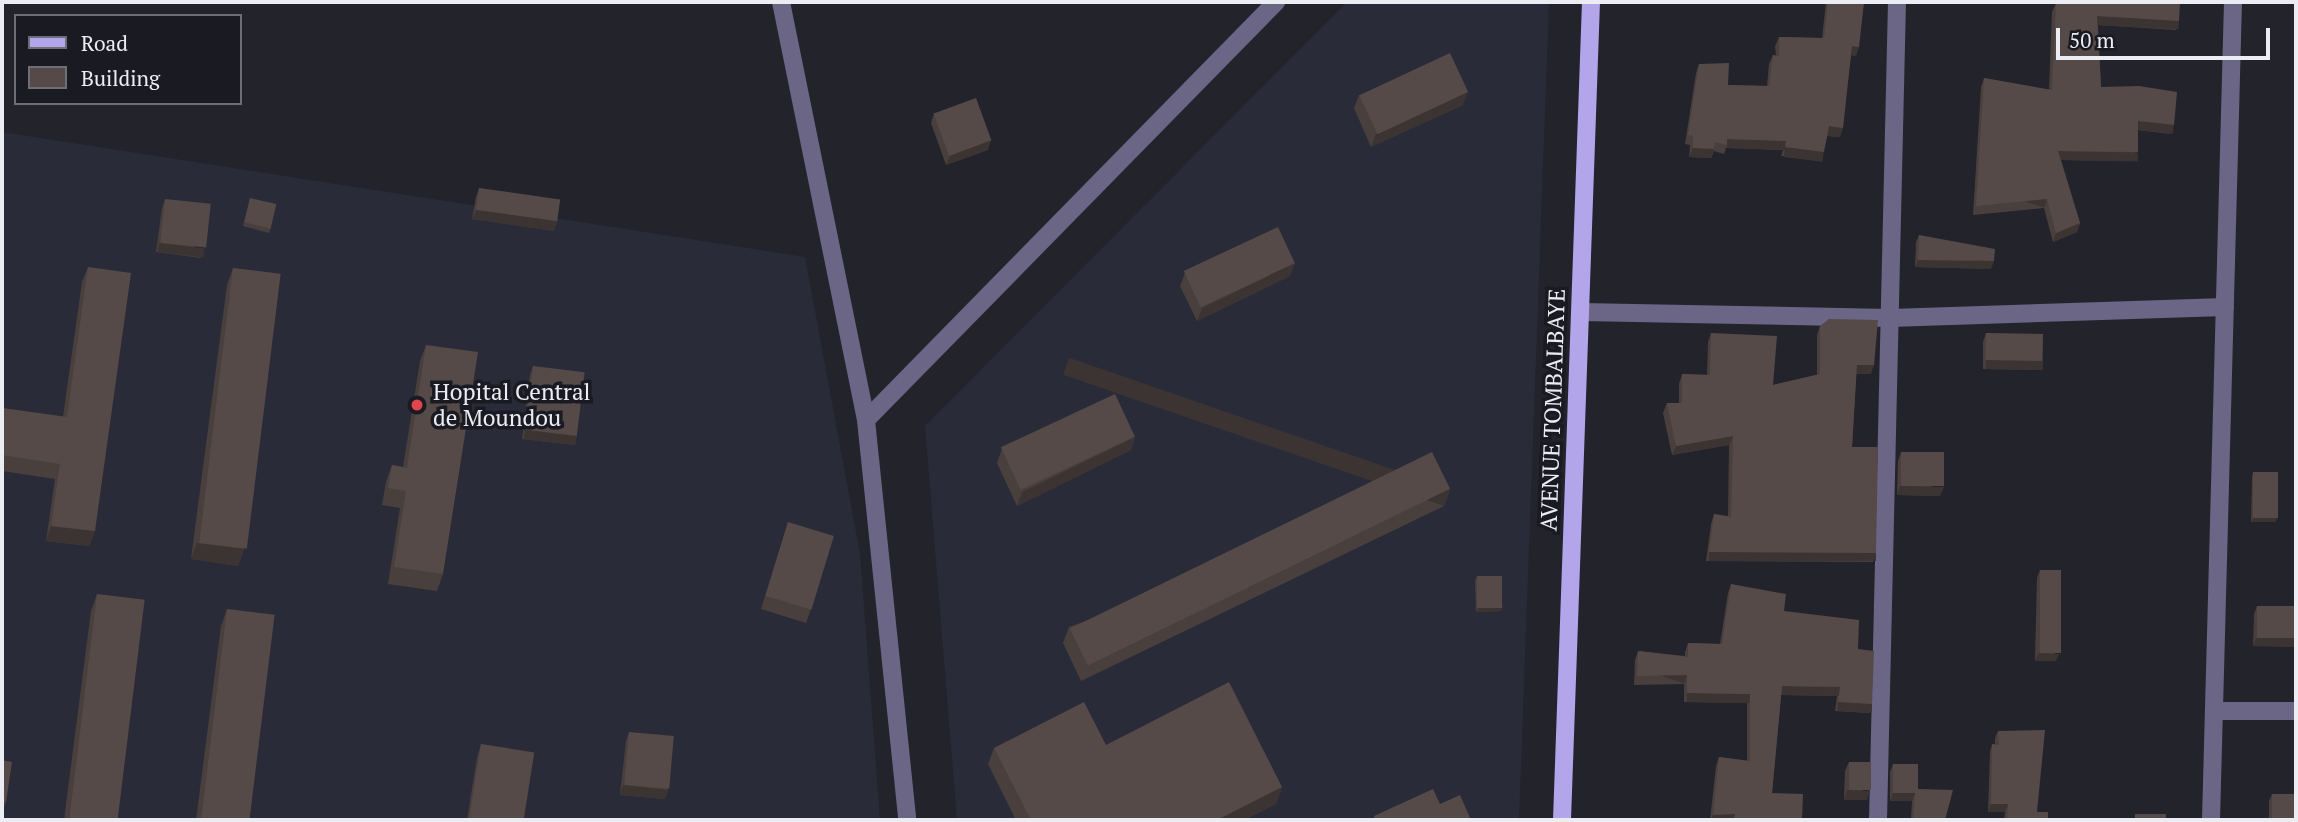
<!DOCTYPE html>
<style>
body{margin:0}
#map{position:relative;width:2298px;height:822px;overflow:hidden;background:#23232c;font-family:"PT Serif",serif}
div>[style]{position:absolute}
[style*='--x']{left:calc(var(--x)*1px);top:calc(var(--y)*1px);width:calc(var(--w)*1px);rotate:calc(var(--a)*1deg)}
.built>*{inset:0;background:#2a2b39}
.minor>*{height:18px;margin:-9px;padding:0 9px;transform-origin:9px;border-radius:9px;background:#6b6586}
.major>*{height:18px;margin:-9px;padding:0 9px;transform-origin:9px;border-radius:9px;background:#b2a5ea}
.wall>*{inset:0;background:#49403e}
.shaded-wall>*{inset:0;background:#3c3432;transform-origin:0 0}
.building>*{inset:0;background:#554a48;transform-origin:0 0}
.dots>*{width:19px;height:19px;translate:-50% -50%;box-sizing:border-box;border:4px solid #191a22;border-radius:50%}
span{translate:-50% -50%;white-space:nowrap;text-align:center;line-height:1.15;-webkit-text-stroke:7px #191a22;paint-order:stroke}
.poi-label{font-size:23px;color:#ecedf3}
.left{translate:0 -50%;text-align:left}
.street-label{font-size:23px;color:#ecedf3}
.frame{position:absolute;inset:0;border:4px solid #ecedf3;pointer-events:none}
.legend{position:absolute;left:14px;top:14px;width:228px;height:91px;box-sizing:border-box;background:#191a22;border:2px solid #6d6e76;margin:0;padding:9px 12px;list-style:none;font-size:21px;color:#ecedf3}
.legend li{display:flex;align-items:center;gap:14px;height:35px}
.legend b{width:35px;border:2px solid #6d6e76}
.scale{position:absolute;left:2056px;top:28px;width:214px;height:32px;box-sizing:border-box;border:4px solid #ecedf3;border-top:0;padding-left:9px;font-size:21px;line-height:24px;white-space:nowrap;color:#ecedf3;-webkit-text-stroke:5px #191a22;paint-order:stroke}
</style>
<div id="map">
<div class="built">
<div style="clip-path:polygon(1347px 2px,1549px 2px,1519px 820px,957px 820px,925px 426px)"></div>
<div style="clip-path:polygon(2px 132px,805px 257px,860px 554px,880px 820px,2px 820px)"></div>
</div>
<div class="minor">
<div style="--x:781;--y:2;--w:427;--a:78.5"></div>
<div style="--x:866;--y:420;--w:402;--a:84.1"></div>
<div style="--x:1581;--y:312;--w:309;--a:1.1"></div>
<div style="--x:1890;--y:318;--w:335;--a:-1.9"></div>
<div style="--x:866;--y:420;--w:586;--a:-45.55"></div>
<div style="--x:2214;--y:711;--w:82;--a:0"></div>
<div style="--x:1878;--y:820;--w:818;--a:-88.67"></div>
<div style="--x:2211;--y:820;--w:818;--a:-88.46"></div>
</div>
<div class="major">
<div style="--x:1562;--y:820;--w:819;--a:-87.97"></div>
</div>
<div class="wall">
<div style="clip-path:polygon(1826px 2px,1864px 2px,1856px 56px,1851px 55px,1840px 137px,1827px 136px,1820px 161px,1781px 156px,1783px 150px,1726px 148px,1724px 154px,1714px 151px,1711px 158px,1689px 157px,1690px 145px,1685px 144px,1696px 73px,1699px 64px,1728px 85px,1767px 86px,1769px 64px,1773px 55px,1776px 56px,1775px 46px,1779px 37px,1822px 38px)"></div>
<div style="clip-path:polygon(2059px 2px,2180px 2px,2176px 30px,2098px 25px,2101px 87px,2171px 134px,2138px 130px,2134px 161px,2061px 160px,2080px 223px,2077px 232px,2053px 242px,2044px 208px,1973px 215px,1981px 87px,1984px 78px,2049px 90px,2052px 12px,2056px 3px,2059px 3px)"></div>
<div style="clip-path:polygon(1359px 95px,1463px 105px,1371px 147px,1354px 108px)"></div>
<div style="clip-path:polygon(934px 113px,988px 150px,946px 165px,931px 123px)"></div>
<div style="clip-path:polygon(479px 188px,554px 231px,472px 219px,476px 197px)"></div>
<div style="clip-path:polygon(250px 198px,271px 228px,269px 233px,243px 226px)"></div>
<div style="clip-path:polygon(165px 199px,201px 258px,156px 252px,162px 208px)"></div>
<div style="clip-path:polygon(1919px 235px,1991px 269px,1915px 267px,1916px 242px)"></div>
<div style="clip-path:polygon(88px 267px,95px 531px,89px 546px,46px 541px,55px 479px,2px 471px,2px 408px,63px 417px,82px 282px)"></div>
<div style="clip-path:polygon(233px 268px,244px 549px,238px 566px,191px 559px,227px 285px)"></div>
<div style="clip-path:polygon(1185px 273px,1290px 276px,1197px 321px,1180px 286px)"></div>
<div style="clip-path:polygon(1820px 326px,1871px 374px,1856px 374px,1852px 447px,1876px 553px,1873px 562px,1706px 561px,1711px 524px,1714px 514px,1728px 516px,1729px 445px,1672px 455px,1663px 413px,1667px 403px,1679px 403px,1679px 384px,1682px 374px,1707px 375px,1708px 342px,1711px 333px,1773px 385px,1817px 375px,1817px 335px)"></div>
<div style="clip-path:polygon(1986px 333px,2043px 361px,2040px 370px,1983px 369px,1983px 342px)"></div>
<div style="clip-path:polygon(426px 345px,443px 574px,437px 591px,388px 584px,400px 508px,382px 505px,386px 482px,392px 465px,403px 467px,420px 361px)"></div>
<div style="clip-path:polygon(533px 366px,577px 436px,574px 445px,522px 439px,530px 375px)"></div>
<div style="clip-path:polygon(1135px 437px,1131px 450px,1017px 506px,997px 463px,1002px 449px)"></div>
<div style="clip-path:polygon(1901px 452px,1940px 496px,1897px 495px,1898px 461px)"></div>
<div style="clip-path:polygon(2253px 472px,2277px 518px,2275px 522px,2251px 522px,2252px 477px)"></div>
<div style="clip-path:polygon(1450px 489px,1444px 506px,1081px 681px,1063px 643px,1069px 627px)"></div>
<div style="clip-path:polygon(788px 522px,811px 609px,806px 623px,761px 609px)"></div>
<div style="clip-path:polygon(2040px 570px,2056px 661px,2035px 661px,2037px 578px)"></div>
<div style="clip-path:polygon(1477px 576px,1503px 606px,1501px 611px,1476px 612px,1475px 581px)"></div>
<div style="clip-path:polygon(1731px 584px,1858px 649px,1872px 704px,1869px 713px,1835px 711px,1837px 696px,1781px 695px,1772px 793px,1802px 820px,1710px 820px,1716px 766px,1719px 757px,1747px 761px,1747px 703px,1684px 702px,1684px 684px,1634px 685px,1635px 660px,1638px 651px,1685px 656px,1685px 652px,1688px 643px,1720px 644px,1728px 593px)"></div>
<div style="clip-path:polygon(97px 594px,118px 820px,64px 820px,91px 611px)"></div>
<div style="clip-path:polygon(2257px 606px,2296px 606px,2296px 647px,2253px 646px,2254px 614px)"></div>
<div style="clip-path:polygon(227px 609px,249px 820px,196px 820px,221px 626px)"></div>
<div style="clip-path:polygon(1998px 731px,2037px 812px,2048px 820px,2004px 820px,2005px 812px,1988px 812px,1990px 752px,1992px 744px,1995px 745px,1995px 738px)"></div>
<div style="clip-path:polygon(629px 732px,668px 790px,665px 799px,620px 795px,626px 741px)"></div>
<div style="clip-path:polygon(481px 744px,524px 820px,467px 820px,477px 758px)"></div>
<div style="clip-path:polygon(1106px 745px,1282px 787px,1276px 804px,1244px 820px,1016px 820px,988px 764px,994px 748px)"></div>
<div style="clip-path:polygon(2px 760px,6px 802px,2px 813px)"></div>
<div style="clip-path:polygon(1849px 762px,1867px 800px,1844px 800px,1845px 771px)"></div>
<div style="clip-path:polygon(1893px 764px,1918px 789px,1945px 820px,1911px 820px,1912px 801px,1890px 801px,1890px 772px)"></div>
<div style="clip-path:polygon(2272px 794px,2296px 820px,2269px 820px,2269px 801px)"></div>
</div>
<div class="shaded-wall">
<div style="left:2097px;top:16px;width:82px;height:9px;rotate:3deg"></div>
<div style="clip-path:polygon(1852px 46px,1859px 47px,1856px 56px,1848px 55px)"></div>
<div style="clip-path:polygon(1468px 92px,1463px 105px,1371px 147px,1376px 134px)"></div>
<div style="left:2138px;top:121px;width:36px;height:9px;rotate:6deg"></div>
<div style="clip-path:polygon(1829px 126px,1843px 128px,1840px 137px,1826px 136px)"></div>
<div style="left:1727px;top:139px;width:59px;height:9px;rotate:2deg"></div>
<div style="clip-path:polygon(991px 140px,988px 150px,946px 165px,950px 156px)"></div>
<div style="left:1785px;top:147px;width:39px;height:10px;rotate:7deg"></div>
<div style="clip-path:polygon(1693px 148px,1714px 149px,1711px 158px,1689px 157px)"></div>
<div style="left:2058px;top:151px;width:80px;height:9px;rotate:1deg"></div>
<div style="left:2047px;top:199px;width:9px;height:71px;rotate:108deg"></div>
<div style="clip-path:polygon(476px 210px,558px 221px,554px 231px,472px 219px)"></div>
<div style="clip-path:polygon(2080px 223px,2077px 232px,2053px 242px,2056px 233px)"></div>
<div style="left:159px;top:243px;width:46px;height:9px;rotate:7deg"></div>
<div style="clip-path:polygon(1918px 260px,1994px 261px,1991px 269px,1915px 267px)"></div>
<div style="clip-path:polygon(1295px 263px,1290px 276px,1197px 321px,1202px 308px)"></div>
<div style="left:1986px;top:360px;width:57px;height:9px;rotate:1deg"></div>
<div style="clip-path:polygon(1857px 365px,1874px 365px,1871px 374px,1853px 374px)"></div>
<div style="left:525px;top:430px;width:52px;height:9px;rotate:7deg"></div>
<div style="clip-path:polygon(1733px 436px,1729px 445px,1672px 455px,1676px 446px)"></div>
<div style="clip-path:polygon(1135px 437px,1131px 450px,1017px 506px,1022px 492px)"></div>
<div style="clip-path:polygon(1900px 486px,1944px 487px,1940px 496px,1897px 495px)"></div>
<div style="left:1450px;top:489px;width:18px;height:403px;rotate:109deg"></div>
<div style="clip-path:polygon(2253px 518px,2277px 518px,2275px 522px,2251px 522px)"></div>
<div style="clip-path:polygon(51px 526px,95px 531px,89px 546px,46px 541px)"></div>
<div style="clip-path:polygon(197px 543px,244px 549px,238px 566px,191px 559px)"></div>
<div style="left:1709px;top:552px;width:167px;height:9px"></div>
<div style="clip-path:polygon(1503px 606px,1501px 611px,1476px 612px,1478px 608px)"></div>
<div style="clip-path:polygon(2256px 638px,2296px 638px,2296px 647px,2253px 646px)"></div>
<div style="clip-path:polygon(2038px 653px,2059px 654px,2056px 661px,2035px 661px)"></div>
<div style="left:1687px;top:675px;width:9px;height:50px;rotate:108deg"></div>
<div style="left:1782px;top:686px;width:58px;height:9px;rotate:1deg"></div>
<div style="left:1687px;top:693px;width:63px;height:9px;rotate:1deg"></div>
<div style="left:1838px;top:702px;width:34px;height:9px;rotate:3deg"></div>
<div style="clip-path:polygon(623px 785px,668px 790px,665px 799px,620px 795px)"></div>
<div style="clip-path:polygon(1282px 787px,1276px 804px,1244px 820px,1217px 820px)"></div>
<div style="clip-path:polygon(1847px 790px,1870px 791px,1867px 800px,1844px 800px)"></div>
<div style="clip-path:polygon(1893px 793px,1915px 793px,1912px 801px,1890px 801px)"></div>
<div style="clip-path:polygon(1991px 804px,2008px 804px,2005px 812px,1988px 812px)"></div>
<div style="clip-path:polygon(1735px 814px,1733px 820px,1711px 820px,1713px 815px)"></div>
</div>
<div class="building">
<div style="clip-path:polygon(1828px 2px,1864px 2px,1859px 47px,1852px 46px,1843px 128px,1829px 126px,1824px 152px,1785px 147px,1786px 141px,1727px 139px,1727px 145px,1715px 142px,1714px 149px,1693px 148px,1693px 136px,1688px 135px,1699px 64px,1729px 63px,1728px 85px,1769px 86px,1773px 55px,1779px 56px,1779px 37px,1824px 38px)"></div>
<div style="clip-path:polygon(2063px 2px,2180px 2px,2179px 21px,2097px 16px,2101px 87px,2139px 86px,2177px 92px,2174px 125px,2138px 121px,2138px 152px,2058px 151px,2080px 223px,2056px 233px,2047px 199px,1976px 206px,1984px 78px,2052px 90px,2056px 3px,2063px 3px)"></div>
<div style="left:1450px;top:53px;width:43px;height:100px;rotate:65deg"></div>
<div style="left:976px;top:98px;width:45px;height:45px;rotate:70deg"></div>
<div style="left:479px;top:188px;width:82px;height:22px;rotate:8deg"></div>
<div style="left:250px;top:198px;width:27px;height:25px;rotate:13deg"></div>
<div style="left:165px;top:199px;width:46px;height:44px;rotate:6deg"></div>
<div style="left:1278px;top:227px;width:40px;height:104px;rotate:65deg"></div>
<div style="clip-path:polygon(1919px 235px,1995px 249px,1994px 261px,1918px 260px)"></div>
<div style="clip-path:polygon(88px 267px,131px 273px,95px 531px,51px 526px,60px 464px,2px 455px,2px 408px,67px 417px)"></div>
<div style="left:233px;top:268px;width:48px;height:277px;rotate:7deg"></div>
<div style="clip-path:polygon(1829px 319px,1878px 320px,1874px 365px,1857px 365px,1852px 447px,1878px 447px,1876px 553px,1709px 552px,1714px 514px,1731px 517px,1733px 436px,1676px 446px,1667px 403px,1682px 403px,1682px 374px,1710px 375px,1711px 333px,1777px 336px,1773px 385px,1820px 374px,1820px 326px)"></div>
<div style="left:1986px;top:333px;width:57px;height:27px;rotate:1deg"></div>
<div style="clip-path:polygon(426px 345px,478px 352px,443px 574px,394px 567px,406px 491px,388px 488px,392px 465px,407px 468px)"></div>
<div style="left:533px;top:366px;width:52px;height:64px;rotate:7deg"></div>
<div style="left:1115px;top:394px;width:47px;height:126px;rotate:65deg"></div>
<div style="left:1432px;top:452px;width:41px;height:403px;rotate:64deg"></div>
<div style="left:1901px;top:452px;width:43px;height:34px"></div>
<div style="left:2253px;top:472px;width:25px;height:46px"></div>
<div style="left:788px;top:522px;width:48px;height:77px;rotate:17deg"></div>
<div style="left:2040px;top:570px;width:21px;height:83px"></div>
<div style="left:1477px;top:576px;width:25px;height:32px"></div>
<div style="clip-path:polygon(1731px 584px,1786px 594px,1784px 611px,1859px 620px,1858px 649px,1874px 651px,1872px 704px,1838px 702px,1840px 687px,1782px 686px,1772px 793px,1803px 794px,1802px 820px,1734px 820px,1735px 814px,1713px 815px,1719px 757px,1750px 761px,1750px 694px,1687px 693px,1687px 675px,1637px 676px,1638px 651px,1688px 657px,1688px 643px,1722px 644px)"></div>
<div style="left:97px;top:594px;width:48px;height:228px;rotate:7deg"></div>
<div style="left:2257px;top:606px;width:39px;height:32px"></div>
<div style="left:227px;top:609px;width:48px;height:213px;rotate:7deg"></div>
<div style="clip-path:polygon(1229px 682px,1282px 787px,1217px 820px,1031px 820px,994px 748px,1084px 702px,1106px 745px)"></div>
<div style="clip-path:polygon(2045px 730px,2037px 812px,2048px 812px,2048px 820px,2007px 820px,2008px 804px,1991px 804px,1992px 744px,1999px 745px,1998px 731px)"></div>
<div style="left:629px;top:732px;width:45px;height:53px;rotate:5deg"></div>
<div style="left:481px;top:744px;width:54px;height:77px;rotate:9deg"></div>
<div style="clip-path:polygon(2px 760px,12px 762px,6px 802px,2px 801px)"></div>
<div style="left:1849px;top:762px;width:22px;height:28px"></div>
<div style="clip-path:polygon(1893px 764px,1918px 764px,1918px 789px,1953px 790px,1945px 820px,1913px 820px,1915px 793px,1893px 793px)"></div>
<div style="clip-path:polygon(1433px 789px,1440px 804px,1460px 795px,1471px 820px,1375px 820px,1374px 816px)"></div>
<div style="left:2272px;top:794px;width:24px;height:26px"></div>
<div style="left:2135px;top:814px;width:31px;height:6px"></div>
</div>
<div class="dots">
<div style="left:417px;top:405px;background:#e0444e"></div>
</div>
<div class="poi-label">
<span class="left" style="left:433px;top:405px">Hopital Central<br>de Moundou</span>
</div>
<div class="street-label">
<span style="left:1553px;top:410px;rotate:-88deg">AVENUE TOMBALBAYE</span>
</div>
<div class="frame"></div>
<ul class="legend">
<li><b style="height:9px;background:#b2a5ea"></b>Road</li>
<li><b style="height:19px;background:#554a48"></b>Building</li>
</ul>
<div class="scale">50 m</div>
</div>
